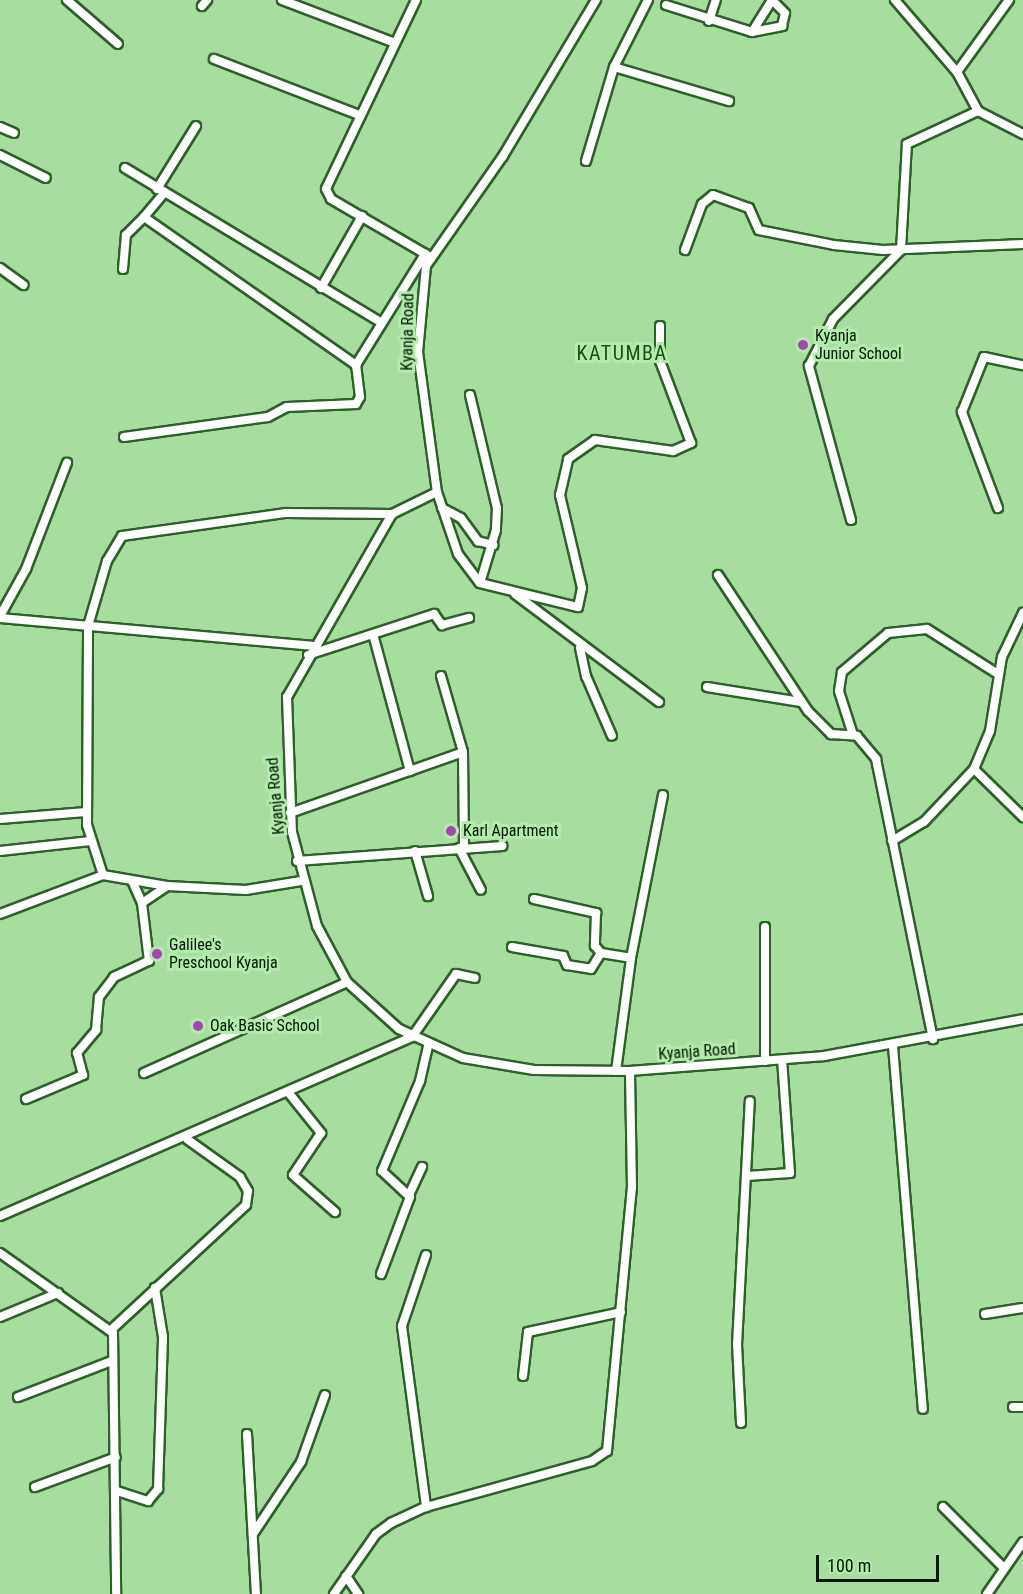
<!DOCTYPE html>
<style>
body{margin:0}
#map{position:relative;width:1023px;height:1594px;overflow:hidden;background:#a7dea0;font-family:"Roboto Condensed",sans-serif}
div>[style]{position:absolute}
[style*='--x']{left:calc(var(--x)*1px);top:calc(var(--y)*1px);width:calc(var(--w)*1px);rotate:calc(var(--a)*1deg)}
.roads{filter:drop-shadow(2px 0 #2e6029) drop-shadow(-2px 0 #2e6029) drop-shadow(0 2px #2e6029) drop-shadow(0 -2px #2e6029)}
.street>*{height:8px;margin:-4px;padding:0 4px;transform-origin:4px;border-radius:4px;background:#fff}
.dots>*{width:16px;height:16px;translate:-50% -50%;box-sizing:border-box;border:3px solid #b3ebad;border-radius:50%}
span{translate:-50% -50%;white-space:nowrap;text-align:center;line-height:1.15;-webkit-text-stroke:6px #b3ebad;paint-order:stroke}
.street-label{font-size:16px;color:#021501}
.poi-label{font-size:16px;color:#021501}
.left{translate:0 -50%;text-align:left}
.quarter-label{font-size:20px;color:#1b4e16;letter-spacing:1.5px}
.scale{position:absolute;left:816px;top:1555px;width:123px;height:27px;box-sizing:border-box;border:3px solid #021501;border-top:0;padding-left:8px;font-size:18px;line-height:21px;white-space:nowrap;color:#021501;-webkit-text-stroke:4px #b3ebad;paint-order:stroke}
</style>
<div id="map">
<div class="roads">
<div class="street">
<div style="--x:67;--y:0;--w:67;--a:40.8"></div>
<div style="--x:282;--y:0;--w:121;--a:20.8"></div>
<div style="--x:416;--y:0;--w:209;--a:115.5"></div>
<div style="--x:326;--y:189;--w:11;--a:63"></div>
<div style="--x:331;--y:199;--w:113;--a:30.2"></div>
<div style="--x:596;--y:0;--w:182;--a:120.8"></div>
<div style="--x:503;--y:156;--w:134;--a:125"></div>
<div style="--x:426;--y:266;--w:86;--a:95.3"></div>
<div style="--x:418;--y:352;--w:141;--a:82.3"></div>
<div style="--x:437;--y:492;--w:50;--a:153.9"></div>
<div style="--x:392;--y:514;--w:211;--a:119.8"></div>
<div style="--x:287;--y:697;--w:135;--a:87.9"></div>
<div style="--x:292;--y:832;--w:97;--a:75.1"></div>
<div style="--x:317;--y:926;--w:64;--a:61.8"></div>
<div style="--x:347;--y:982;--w:70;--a:42.1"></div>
<div style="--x:399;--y:1029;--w:70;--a:24.4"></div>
<div style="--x:463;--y:1058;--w:72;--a:9.6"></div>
<div style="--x:534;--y:1070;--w:96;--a:0.6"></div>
<div style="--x:630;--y:1071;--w:195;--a:-4.4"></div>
<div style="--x:824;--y:1056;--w:202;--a:-10.5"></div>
<div style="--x:895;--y:0;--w:95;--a:49.3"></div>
<div style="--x:957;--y:72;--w:44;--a:61.7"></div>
<div style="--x:978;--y:111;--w:51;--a:27.1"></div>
<div style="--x:666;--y:5;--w:90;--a:17.4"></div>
<div style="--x:752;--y:32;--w:38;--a:-58"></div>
<div style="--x:202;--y:6;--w:8;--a:-50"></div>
<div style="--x:709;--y:21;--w:22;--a:-72"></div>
<div style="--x:752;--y:32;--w:31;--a:-11"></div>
<div style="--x:782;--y:26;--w:13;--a:-77"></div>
<div style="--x:785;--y:13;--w:18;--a:-135"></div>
<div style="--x:214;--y:59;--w:155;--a:21.1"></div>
<div style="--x:614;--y:67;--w:120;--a:16.5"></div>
<div style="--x:957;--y:72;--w:89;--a:-54.2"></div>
<div style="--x:0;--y:127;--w:15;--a:23"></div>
<div style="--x:0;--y:155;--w:51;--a:26.6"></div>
<div style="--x:586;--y:161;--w:98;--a:-73.4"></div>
<div style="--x:614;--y:67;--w:75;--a:-63.1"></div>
<div style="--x:125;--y:168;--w:297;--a:31.1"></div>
<div style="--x:157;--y:189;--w:74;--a:-58.2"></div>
<div style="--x:144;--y:217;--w:31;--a:-50"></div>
<div style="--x:685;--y:250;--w:49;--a:-69.7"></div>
<div style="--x:702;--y:204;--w:14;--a:-39"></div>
<div style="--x:713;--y:195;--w:38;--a:20"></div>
<div style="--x:749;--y:208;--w:24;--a:66"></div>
<div style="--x:759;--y:230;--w:76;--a:11.3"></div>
<div style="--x:834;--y:245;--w:49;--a:5.8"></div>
<div style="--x:883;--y:250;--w:140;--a:-2.5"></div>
<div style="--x:0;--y:268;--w:29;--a:36"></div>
<div style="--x:123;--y:269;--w:34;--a:-85"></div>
<div style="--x:126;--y:235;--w:25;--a:-45"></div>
<div style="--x:144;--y:217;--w:259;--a:34.9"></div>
<div style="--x:321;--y:288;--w:83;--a:-60.3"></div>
<div style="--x:470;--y:395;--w:116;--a:76.6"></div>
<div style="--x:497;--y:508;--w:22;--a:93"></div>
<div style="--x:496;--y:530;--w:55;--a:106.8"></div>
<div style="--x:124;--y:437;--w:145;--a:-7.9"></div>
<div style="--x:268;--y:417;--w:21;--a:-28"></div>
<div style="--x:287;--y:407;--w:69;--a:-2.5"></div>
<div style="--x:356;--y:404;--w:8;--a:-60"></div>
<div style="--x:360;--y:397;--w:32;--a:-97"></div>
<div style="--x:356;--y:365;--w:131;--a:-58.1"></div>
<div style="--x:437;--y:492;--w:65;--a:71.3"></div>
<div style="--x:458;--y:554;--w:36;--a:53"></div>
<div style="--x:480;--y:583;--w:101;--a:13.8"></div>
<div style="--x:578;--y:607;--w:19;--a:-78"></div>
<div style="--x:582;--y:588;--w:96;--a:-103.3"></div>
<div style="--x:560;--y:495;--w:37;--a:-77"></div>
<div style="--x:568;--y:459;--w:33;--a:-35"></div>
<div style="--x:595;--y:440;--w:79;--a:8"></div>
<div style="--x:673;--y:451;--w:20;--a:-24"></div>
<div style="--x:691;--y:443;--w:88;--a:-110.7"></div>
<div style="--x:660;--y:361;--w:35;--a:-90"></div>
<div style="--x:442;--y:508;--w:21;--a:28"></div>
<div style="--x:461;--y:518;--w:29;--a:54"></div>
<div style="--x:478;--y:541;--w:16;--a:15"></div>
<div style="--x:998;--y:508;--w:103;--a:-110.6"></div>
<div style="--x:962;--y:412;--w:59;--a:-68.2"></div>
<div style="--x:984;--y:357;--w:40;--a:12"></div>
<div style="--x:851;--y:520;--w:160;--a:-105.3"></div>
<div style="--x:809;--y:366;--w:53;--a:-62.9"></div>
<div style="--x:833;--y:319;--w:97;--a:-45.4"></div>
<div style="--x:901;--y:250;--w:106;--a:-86.8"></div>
<div style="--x:907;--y:144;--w:78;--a:-24.9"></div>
<div style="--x:718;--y:575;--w:163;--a:56.5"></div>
<div style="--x:808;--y:711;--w:33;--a:45"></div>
<div style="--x:831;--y:734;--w:26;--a:4"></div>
<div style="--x:857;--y:736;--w:30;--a:50"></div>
<div style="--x:876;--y:759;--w:286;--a:78.5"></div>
<div style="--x:515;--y:594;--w:180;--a:36.9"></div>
<div style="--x:0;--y:616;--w:54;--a:-61"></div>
<div style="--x:26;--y:569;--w:114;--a:-68.9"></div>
<div style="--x:0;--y:618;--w:313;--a:5.1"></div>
<div style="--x:373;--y:634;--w:142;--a:74.9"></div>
<div style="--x:580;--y:648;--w:29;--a:78"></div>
<div style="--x:586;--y:676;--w:65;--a:66.6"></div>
<div style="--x:308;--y:655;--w:133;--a:-18"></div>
<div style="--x:434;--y:614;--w:14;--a:54"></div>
<div style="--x:442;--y:625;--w:28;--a:-15"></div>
<div style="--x:441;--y:676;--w:79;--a:73.9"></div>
<div style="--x:463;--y:752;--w:96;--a:89.4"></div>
<div style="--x:707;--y:687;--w:95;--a:9.1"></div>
<div style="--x:853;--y:735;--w:46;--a:-107.7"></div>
<div style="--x:839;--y:691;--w:19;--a:-81"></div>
<div style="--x:842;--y:672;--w:60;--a:-40.3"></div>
<div style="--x:888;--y:633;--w:39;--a:-6"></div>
<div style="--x:927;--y:629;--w:84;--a:32.4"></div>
<div style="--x:974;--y:769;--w:69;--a:44.4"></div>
<div style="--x:290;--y:813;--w:183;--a:-19.4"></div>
<div style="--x:0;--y:819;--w:86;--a:-4.7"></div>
<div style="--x:892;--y:841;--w:37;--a:-31"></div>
<div style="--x:924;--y:822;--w:73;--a:-46.7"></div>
<div style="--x:974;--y:769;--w:41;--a:-67.2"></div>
<div style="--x:990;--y:731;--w:75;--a:-80.8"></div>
<div style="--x:1002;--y:657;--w:49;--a:-64.5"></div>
<div style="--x:459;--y:848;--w:47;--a:62.4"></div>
<div style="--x:0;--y:851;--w:91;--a:-6.3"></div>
<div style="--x:415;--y:851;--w:47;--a:73.9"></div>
<div style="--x:297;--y:861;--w:206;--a:-4.2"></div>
<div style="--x:301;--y:881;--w:56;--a:170.7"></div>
<div style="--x:246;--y:890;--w:79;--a:-177.1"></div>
<div style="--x:167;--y:886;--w:65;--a:-170.2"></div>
<div style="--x:103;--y:875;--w:52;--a:-107.7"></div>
<div style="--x:87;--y:825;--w:199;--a:-89.7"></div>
<div style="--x:88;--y:626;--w:68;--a:-73.7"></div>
<div style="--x:107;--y:561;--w:29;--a:-59"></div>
<div style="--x:122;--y:536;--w:166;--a:-8"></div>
<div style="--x:286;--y:513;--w:106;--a:0.5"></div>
<div style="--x:534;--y:899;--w:64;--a:12.7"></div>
<div style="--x:596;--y:913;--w:33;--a:92"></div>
<div style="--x:595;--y:946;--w:9;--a:49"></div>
<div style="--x:142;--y:903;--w:30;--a:-34"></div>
<div style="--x:0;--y:914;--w:110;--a:-20.7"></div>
<div style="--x:512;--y:947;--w:52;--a:10"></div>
<div style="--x:563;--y:956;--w:10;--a:66"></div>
<div style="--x:567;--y:965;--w:24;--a:9"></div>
<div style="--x:591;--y:969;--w:19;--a:-58"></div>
<div style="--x:601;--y:953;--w:30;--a:9"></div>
<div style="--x:893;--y:1046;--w:364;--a:85.3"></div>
<div style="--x:765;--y:1061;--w:134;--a:-90"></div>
<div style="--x:616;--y:1071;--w:114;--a:-82.4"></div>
<div style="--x:631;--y:958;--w:166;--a:-78.9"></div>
<div style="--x:144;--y:1073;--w:222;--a:-24.1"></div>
<div style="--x:288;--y:1092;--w:53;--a:51.2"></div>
<div style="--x:321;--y:1133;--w:50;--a:123.7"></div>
<div style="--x:293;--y:1175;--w:56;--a:41.4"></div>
<div style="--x:26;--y:1099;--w:62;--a:-22.8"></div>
<div style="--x:83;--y:1075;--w:23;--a:-105"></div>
<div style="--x:77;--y:1053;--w:30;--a:-50"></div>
<div style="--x:96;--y:1030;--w:33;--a:-85"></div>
<div style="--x:99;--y:997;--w:25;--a:-53"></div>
<div style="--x:114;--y:977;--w:38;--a:-25"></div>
<div style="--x:149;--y:961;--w:58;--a:-96.9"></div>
<div style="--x:142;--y:903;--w:24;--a:-114"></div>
<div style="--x:747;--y:1176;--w:43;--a:-4"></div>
<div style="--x:790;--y:1173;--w:113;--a:-94"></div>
<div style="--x:409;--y:1195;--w:31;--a:-65"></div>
<div style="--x:0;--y:1216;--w:449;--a:-23.5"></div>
<div style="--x:412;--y:1037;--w:77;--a:-55.1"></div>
<div style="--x:456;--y:974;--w:19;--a:12"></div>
<div style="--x:0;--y:1253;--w:138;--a:35.3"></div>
<div style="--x:113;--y:1333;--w:261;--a:89.3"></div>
<div style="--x:426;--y:1255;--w:75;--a:108.7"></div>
<div style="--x:402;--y:1326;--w:183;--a:82.4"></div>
<div style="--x:381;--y:1274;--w:82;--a:-69.4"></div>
<div style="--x:410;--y:1197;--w:38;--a:-137"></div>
<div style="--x:382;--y:1171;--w:98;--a:-67.1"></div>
<div style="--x:420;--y:1081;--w:37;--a:-77"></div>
<div style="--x:985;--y:1314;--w:38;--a:-9"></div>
<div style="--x:0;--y:1317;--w:63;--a:-22.5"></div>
<div style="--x:111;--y:1330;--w:184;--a:-42.8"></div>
<div style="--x:246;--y:1205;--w:14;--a:-82"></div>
<div style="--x:248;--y:1191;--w:16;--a:-120"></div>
<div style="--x:240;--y:1177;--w:65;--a:-144.4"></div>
<div style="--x:523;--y:1376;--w:44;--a:-83.5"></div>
<div style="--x:528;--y:1332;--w:95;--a:-12.1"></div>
<div style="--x:18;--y:1397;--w:101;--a:-21"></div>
<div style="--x:1013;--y:1407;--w:10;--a:0"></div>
<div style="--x:741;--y:1423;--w:78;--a:-92.9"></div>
<div style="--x:737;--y:1345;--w:244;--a:-87"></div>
<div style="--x:247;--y:1434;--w:160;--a:86.8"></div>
<div style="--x:35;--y:1487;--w:86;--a:-20.3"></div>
<div style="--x:117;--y:1491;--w:33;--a:18"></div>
<div style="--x:148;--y:1501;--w:16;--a:-50"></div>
<div style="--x:158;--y:1489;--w:152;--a:-88.1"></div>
<div style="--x:163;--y:1337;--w:50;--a:-99.3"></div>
<div style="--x:943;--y:1507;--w:86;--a:45"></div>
<div style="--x:253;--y:1534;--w:87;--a:-56.3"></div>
<div style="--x:301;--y:1462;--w:71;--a:-70.3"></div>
<div style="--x:346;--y:1576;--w:22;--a:56"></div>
<div style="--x:334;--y:1594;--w:73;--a:-55"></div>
<div style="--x:376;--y:1534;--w:19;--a:-36"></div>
<div style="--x:391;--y:1523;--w:38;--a:-25"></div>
<div style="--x:426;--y:1507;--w:172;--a:-15.5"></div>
<div style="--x:592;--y:1461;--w:18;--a:-34"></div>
<div style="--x:607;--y:1451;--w:264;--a:-84.6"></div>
<div style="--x:632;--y:1188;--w:117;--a:-91"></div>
<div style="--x:987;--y:1594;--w:63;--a:-55.3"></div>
</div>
</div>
<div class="dots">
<div style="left:803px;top:345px;background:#a246b0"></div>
<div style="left:451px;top:831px;background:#a246b0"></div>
<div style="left:157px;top:954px;background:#a246b0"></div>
<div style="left:198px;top:1026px;background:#a246b0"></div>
</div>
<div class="street-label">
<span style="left:408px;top:332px;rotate:-89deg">Kyanja Road</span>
<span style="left:276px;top:796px;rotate:-95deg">Kyanja Road</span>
<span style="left:697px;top:1052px;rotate:-4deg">Kyanja Road</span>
</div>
<div class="poi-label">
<span class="left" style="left:815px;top:345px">Kyanja<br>Junior School</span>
<span class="left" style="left:463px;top:831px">Karl Apartment</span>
<span class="left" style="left:169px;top:954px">Galilee's<br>Preschool Kyanja</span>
<span class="left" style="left:210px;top:1026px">Oak Basic School</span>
</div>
<div class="quarter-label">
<span style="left:622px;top:353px">KATUMBA</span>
</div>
<div class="scale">100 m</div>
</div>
